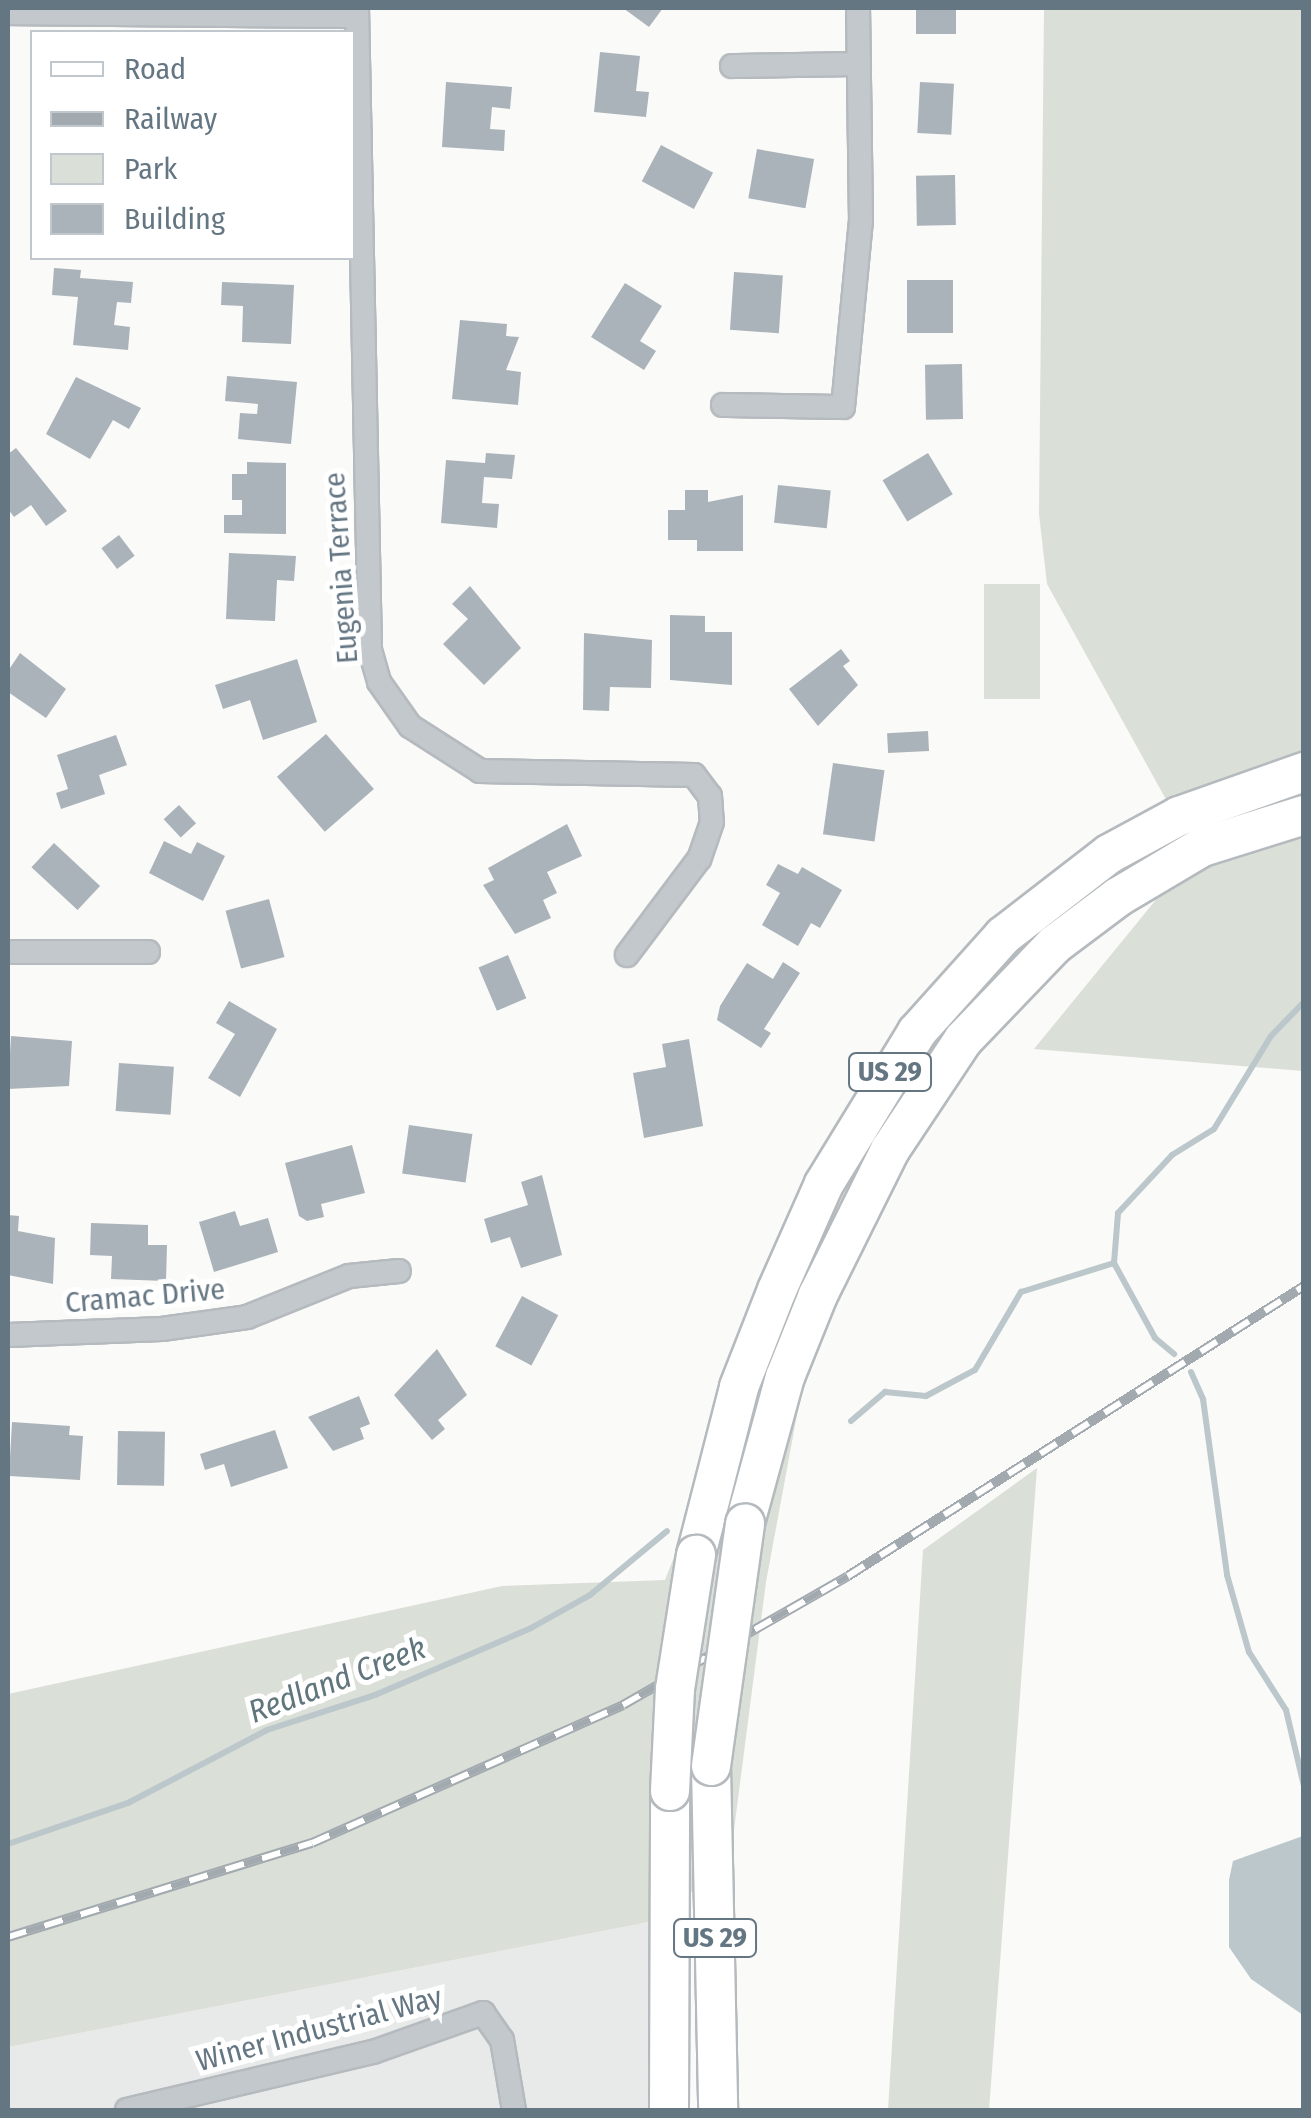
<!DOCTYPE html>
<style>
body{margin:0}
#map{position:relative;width:1311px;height:2118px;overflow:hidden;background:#fafaf8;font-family:"Fira Sans Condensed",sans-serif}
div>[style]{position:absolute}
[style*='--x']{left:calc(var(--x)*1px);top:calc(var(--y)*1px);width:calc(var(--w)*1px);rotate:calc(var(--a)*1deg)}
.built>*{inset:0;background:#e8e9e9}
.green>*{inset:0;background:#dadfd7;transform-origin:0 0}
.water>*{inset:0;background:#bbc7cb}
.stream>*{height:6px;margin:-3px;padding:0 3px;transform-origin:3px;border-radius:3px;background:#bbc7cb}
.building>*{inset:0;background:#aab3b9;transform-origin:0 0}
.roads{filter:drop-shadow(2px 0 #b5babe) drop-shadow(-2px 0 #b5babe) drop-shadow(0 2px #b5babe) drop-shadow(0 -2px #b5babe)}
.minor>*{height:22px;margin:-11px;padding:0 11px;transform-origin:11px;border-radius:11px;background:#c3c8cc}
.primary>*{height:38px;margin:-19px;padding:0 19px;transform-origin:19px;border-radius:19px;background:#fff}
.rail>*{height:10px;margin-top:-5px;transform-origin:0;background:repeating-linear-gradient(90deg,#fff 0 19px,#a2aab0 0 38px);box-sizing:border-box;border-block:2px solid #a2aab0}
.bridges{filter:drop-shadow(2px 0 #b5babe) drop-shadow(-2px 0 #b5babe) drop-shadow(0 2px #b5babe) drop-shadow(0 -2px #b5babe)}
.primary-bridge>*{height:38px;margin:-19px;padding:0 19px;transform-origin:19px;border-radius:19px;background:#fff}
span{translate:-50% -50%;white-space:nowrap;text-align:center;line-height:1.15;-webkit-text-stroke:10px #fff;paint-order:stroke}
.shield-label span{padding:2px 8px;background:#fff;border:2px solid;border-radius:8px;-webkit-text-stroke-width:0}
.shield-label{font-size:28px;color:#657683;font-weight:700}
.street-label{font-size:30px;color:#657683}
.water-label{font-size:32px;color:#60757c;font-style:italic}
.frame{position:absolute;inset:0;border:10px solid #657683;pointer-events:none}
.legend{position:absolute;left:30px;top:30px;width:325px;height:230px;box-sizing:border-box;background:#fff;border:2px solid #c1c8cd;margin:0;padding:12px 18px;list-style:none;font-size:30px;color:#657683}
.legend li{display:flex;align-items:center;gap:20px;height:50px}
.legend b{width:50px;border:2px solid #c1c8cd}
</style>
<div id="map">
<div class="built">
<div style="clip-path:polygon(664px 1919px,670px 2110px,8px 2110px,8px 2047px)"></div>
</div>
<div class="green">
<div style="clip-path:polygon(1044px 8px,1303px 8px,1303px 1071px,1034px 1049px,1195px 852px,1047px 584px,1039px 514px)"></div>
<div style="left:984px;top:584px;width:56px;height:115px"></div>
<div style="clip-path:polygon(804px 1377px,766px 1582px,731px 1853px,664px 1919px,8px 2047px,8px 1694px,502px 1586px,665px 1580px,681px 1539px)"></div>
<div style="clip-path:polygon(1037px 1468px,989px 2110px,888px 2110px,923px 1550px)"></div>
</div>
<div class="water">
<div style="clip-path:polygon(1303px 1836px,1304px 1836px,1303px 2015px,1251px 1979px,1229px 1947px,1229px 1880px,1233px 1861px)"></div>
</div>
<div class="stream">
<div style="--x:1114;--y:1263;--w:50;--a:-85.4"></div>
<div style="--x:1118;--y:1213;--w:79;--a:-47"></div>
<div style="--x:1172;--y:1155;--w:49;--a:-31.8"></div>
<div style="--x:1214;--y:1129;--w:109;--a:-58.5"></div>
<div style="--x:1271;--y:1036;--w:47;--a:-45.9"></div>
<div style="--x:1114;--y:1263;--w:85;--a:61.3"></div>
<div style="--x:1155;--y:1338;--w:25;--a:40"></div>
<div style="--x:1191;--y:1372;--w:30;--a:66"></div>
<div style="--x:1203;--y:1399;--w:178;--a:82.2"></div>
<div style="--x:1227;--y:1575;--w:80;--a:74.1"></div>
<div style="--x:1249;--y:1652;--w:69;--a:57.5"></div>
<div style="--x:1286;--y:1710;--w:78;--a:76.7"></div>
<div style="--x:851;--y:1421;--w:45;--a:-40.5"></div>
<div style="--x:885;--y:1392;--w:41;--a:5.6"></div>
<div style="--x:926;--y:1396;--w:55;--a:-28"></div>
<div style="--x:975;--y:1370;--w:91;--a:-59.5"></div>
<div style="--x:1021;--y:1292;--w:97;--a:-17.3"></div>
<div style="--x:8;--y:1844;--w:127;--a:-18.9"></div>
<div style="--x:128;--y:1803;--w:157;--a:-27.7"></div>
<div style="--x:267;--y:1730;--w:114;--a:-18"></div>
<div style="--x:375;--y:1695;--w:170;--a:-23.2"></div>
<div style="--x:531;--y:1628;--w:68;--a:-29.2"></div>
<div style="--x:590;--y:1595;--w:100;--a:-39.7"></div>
</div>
<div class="building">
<div style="clip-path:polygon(623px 8px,663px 8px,649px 27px)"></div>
<div style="left:916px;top:8px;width:40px;height:26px"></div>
<div style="clip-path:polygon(600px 52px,640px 56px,636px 91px,649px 92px,646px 117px,594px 112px)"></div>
<div style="clip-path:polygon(446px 82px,512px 87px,510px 109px,492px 107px,490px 129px,505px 130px,504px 151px,442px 147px)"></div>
<div style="left:920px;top:82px;width:34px;height:51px;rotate:3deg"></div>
<div style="left:661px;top:145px;width:59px;height:41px;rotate:28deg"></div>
<div style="left:757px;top:149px;width:58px;height:50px;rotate:10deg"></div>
<div style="left:955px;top:175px;width:50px;height:39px;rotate:89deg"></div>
<div style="clip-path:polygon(54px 268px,81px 270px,80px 278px,133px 282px,131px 303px,117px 302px,114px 325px,130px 327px,128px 350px,73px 345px,78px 297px,52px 295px)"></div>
<div style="left:734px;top:272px;width:49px;height:58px;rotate:4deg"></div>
<div style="left:907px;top:280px;width:46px;height:53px"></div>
<div style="clip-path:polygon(222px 282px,294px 285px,291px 344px,242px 342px,243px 306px,221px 305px)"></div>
<div style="clip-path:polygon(625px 283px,662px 306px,640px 341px,656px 351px,644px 370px,591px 337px)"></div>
<div style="clip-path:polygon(460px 320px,507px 324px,506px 336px,519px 337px,506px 370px,521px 372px,518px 405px,452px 399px)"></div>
<div style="left:962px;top:364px;width:55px;height:37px;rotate:89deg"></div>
<div style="clip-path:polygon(227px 376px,297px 382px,291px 444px,238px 439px,240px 413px,257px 414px,258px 404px,225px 401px)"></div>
<div style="clip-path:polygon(76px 377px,141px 408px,129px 429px,113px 420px,90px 459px,46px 434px)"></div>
<div style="clip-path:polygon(16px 448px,67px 511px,46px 526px,31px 505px,14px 517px,8px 509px,8px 454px)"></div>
<div style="clip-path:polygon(486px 453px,515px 455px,512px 479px,484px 477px,482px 503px,499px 504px,497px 528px,441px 523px,446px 460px,485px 463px)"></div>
<div style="left:928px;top:453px;width:48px;height:53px;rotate:59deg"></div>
<div style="clip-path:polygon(247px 462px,286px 463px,286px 534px,224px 533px,224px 515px,242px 515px,242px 500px,232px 500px,232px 474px,247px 474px)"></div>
<div style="left:778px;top:485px;width:53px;height:38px;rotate:6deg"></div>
<div style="clip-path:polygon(685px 490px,708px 490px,708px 502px,743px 495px,743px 551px,697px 551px,697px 540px,668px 540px,668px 510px,685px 510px)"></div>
<div style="left:119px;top:535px;width:26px;height:22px;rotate:53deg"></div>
<div style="clip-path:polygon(229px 553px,296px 556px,294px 581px,277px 580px,275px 621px,226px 619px)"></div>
<div style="clip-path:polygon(470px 586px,521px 648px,484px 685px,443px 644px,468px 619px,452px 604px)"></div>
<div style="clip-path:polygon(670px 615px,705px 616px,705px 632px,732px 632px,732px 685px,670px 680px)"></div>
<div style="clip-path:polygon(584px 633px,652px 640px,651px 688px,610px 687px,609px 711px,583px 710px)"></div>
<div style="clip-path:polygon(841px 649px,850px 661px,843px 666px,858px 685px,818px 726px,789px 689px)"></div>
<div style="clip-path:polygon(20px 653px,66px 689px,46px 718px,8px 692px,8px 671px)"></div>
<div style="clip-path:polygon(297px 659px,317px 722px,263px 740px,250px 700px,223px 709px,215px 685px)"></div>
<div style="left:928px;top:731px;width:20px;height:41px;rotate:87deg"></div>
<div style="left:326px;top:734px;width:73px;height:65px;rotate:49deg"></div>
<div style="clip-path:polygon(116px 735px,127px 765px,99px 775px,105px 794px,61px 809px,56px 793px,68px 789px,57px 755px)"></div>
<div style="left:833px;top:763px;width:52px;height:72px;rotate:8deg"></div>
<div style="left:179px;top:805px;width:25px;height:21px;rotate:47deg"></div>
<div style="clip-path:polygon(567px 824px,582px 856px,547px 872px,557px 893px,543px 900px,551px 918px,515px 934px,483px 885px,494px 880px,488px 868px)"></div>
<div style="clip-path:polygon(164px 841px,191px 854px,197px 842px,225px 856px,203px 901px,149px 873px)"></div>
<div style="left:54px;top:843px;width:63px;height:33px;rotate:43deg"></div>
<div style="clip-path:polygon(778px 864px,798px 874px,802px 867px,842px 890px,820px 928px,811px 923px,798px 946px,762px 925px,780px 893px,766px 885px)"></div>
<div style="left:269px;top:899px;width:60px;height:45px;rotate:75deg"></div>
<div style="left:508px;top:955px;width:47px;height:32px;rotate:67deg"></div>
<div style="clip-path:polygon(783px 962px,800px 973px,764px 1029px,771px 1033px,761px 1048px,717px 1020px,720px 1006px,747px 963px,773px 979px)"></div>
<div style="clip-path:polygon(229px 1001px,277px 1029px,240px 1097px,208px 1078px,235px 1034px,216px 1023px)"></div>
<div style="clip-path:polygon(11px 1036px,72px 1041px,69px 1086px,8px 1089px)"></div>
<div style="clip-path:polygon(689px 1039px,703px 1126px,644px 1138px,633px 1073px,666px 1067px,662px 1044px)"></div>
<div style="left:119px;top:1063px;width:55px;height:48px;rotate:4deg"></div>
<div style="left:409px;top:1125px;width:64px;height:49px;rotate:8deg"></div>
<div style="clip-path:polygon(352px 1145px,365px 1193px,321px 1204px,324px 1217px,307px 1221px,299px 1216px,285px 1163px)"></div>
<div style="clip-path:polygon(542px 1175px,562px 1255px,521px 1268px,510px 1237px,491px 1243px,484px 1219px,528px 1205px,521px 1182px)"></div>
<div style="clip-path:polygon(235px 1211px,240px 1226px,268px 1218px,278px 1252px,214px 1272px,199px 1222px)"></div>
<div style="clip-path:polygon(8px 1215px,19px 1216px,18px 1231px,55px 1238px,53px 1284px,8px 1275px)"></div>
<div style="clip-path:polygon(91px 1223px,148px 1225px,148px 1245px,167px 1245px,166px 1281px,111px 1279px,112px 1256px,90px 1255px)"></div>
<div style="left:522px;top:1296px;width:41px;height:57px;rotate:28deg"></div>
<div style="clip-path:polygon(437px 1349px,467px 1395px,438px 1420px,445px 1429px,432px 1440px,394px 1395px)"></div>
<div style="clip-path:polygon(359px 1396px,370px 1424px,360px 1428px,364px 1439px,333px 1451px,308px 1417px)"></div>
<div style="clip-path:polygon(12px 1422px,70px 1426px,69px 1435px,83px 1436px,80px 1480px,9px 1476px)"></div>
<div style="clip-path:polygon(275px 1430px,288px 1468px,231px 1487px,224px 1464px,205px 1470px,200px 1454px)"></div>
<div style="left:118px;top:1431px;width:47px;height:54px;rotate:1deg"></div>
</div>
<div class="roads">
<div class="minor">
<div style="--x:357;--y:8;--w:642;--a:88.84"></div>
<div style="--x:370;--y:650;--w:33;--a:74"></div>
<div style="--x:379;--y:682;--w:54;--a:54.8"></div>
<div style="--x:410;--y:726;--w:83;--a:32.7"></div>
<div style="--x:480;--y:771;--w:214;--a:1.1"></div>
<div style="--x:694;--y:775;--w:26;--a:53"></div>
<div style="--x:710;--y:796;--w:26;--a:86"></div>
<div style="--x:712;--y:822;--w:39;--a:109"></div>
<div style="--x:699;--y:859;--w:120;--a:126.9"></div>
<div style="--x:8;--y:13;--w:349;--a:0.5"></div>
<div style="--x:732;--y:66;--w:127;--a:-0.9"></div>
<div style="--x:723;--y:405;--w:120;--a:1"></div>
<div style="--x:843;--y:407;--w:187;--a:-84.5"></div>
<div style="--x:861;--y:221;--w:213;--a:-90.8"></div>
<div style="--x:8;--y:952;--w:140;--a:0"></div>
<div style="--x:8;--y:1335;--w:154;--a:-2.2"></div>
<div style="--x:162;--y:1329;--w:86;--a:-8"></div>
<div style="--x:247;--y:1317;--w:110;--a:-21.9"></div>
<div style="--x:349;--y:1276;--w:50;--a:-5.7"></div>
<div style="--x:127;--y:2110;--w:253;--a:-13.3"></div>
<div style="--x:373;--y:2052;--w:117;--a:-19.5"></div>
<div style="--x:483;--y:2013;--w:33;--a:55"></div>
<div style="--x:502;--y:2040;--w:71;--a:80.3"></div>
</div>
<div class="primary">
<div style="--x:745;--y:1523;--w:151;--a:-74.7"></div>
<div style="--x:785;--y:1377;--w:88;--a:-68.1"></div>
<div style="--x:818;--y:1295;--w:162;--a:-63.6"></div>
<div style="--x:890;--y:1150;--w:132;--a:-56.4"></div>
<div style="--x:963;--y:1040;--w:132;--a:-46.2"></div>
<div style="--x:1054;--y:945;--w:80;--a:-36.9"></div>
<div style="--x:1118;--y:897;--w:98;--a:-30.8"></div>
<div style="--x:1202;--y:847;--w:107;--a:-17.4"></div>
<div style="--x:696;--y:1555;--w:173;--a:-75.6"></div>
<div style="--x:739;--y:1387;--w:104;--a:-68.6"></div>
<div style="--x:777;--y:1290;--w:116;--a:-66.1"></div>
<div style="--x:824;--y:1184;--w:178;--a:-58.5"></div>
<div style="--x:917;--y:1032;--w:129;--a:-48.1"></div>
<div style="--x:1003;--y:936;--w:134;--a:-37.7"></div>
<div style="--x:1109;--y:854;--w:80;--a:-28.5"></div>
<div style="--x:1179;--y:816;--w:133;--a:-19.4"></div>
<div style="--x:711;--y:1766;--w:344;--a:88.8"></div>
<div style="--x:669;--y:2110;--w:319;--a:-89.8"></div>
</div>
</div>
<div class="rail">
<div style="--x:8;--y:1937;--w:318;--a:-17.2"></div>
<div style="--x:312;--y:1843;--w:340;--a:-23.9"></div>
<div style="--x:623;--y:1705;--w:259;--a:-29.8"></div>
<div style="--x:848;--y:1576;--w:540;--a:-32.45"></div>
</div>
<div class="bridges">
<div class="primary-bridge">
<div style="--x:711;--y:1766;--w:245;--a:-82"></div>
<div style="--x:670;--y:1791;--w:102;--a:-87.2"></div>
<div style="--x:675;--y:1689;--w:136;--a:-81.1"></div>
</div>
</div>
<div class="shield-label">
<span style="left:890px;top:1072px">US 29</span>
<span style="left:715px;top:1938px">US 29</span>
</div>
<div class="street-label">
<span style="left:341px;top:568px;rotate:-94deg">Eugenia Terrace</span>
<span style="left:145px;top:1296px;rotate:-5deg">Cramac Drive</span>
<span style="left:319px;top:2029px;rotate:-15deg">Winer Industrial Way</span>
</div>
<div class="water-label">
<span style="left:337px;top:1680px;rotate:-21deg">Redland Creek</span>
</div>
<div class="frame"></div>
<ul class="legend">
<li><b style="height:12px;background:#fff"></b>Road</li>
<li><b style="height:12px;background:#a2aab0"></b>Railway</li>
<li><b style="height:28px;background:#dadfd7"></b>Park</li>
<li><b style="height:28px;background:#aab3b9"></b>Building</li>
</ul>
</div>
